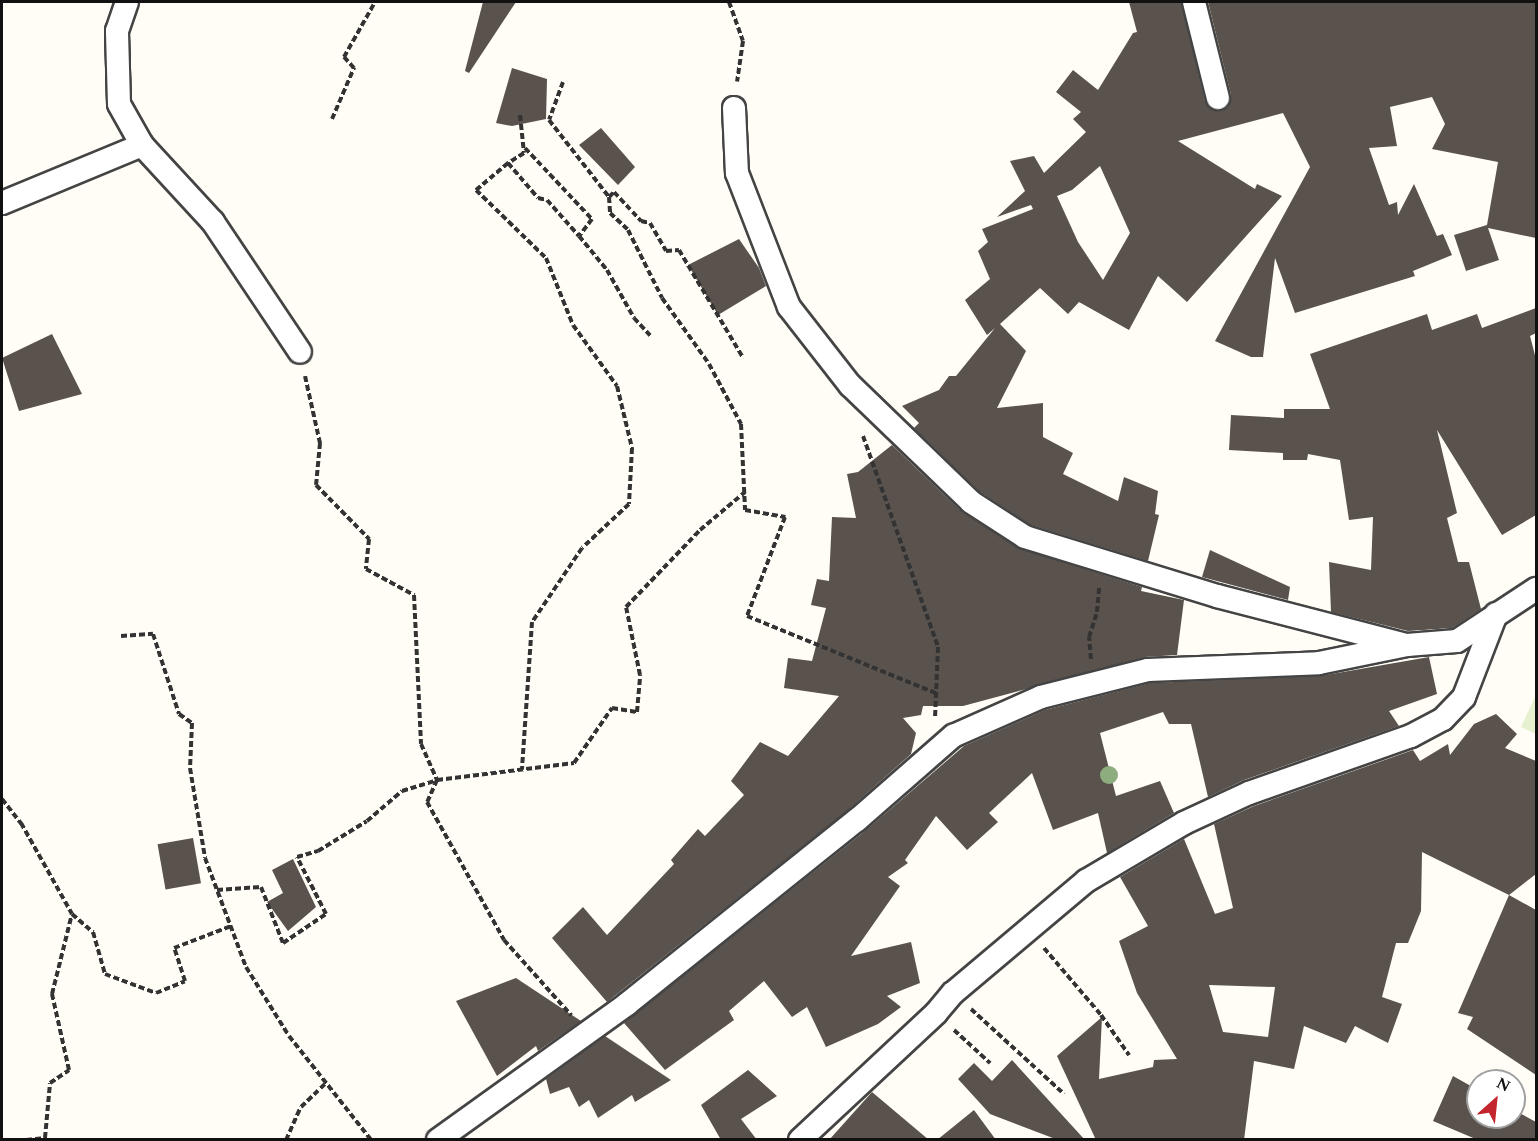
<!DOCTYPE html>
<style>
body{margin:0}
#map{position:relative;width:1538px;height:1141px;overflow:hidden;background:#fffdf5;font-family:Spectral,serif}
div>[style]{position:absolute}
[style*='--x']{left:calc(var(--x)*1px);top:calc(var(--y)*1px);width:calc(var(--w)*1px);rotate:calc(var(--a)*1deg)}
.pitch>*{inset:0;background:#e6f2cf}
.building>*{inset:0;background:#5a524d;transform-origin:0 0}
.path>*{height:4px;margin-top:-2px;transform-origin:0;background:repeating-linear-gradient(90deg,#333 0 6px,transparent 0 9px)}
.roads{filter:drop-shadow(2px 0 #444) drop-shadow(-2px 0 #444) drop-shadow(0 2px #444) drop-shadow(0 -2px #444)}
.street>*{height:22px;margin:-11px;padding:0 11px;transform-origin:11px;border-radius:11px;background:#fff}
.trees>*{width:18px;height:18px;margin:-9px;border-radius:50%;background:#8dad7f}
span{translate:-50% -50%;white-space:nowrap;text-align:center;line-height:1.15;-webkit-text-stroke:6px #fff;paint-order:stroke}
.frame{position:absolute;inset:0;border:3px solid #111;pointer-events:none}
.north{position:absolute;left:1466px;top:1069px;width:60px;height:60px;box-sizing:border-box;background:#fff;border:2px solid #a0a0a0;border-radius:50%;rotate:27deg;font-size:16px;font-weight:700;line-height:24px;text-align:center;color:#111}
.north::after{content:'';display:block;margin:auto;width:21px;height:27px;background:#c4262e;clip-path:polygon(50% 0,100% 100%,50% 72%,0 100%)}
</style>
<div id="map">
<div class="pitch">
<div style="clip-path:polygon(1536px 695px,1536px 734px,1521px 727px)"></div>
</div>
<div class="building">
<div style="clip-path:polygon(483px 2px,516px 2px,469px 73px,465px 71px)"></div>
<div style="clip-path:polygon(evenodd,1129px 2px,1181px 2px,1205px 101px,1209px 108px,1221px 111px,1228px 107px,1231px 95px,1208px 2px,1536px 2px,1536px 238px,1488px 228px,1499px 260px,1466px 271px,1454px 235px,1487px 225px,1498px 162px,1432px 149px,1445px 124px,1432px 97px,1390px 107px,1397px 146px,1369px 148px,1389px 205px,1397px 202px,1398px 215px,1414px 184px,1437px 236px,1443px 234px,1452px 255px,1413px 271px,1415px 276px,1295px 313px,1275px 258px,1263px 357px,1251px 357px,1215px 341px,1310px 167px,1283px 113px,1178px 141px,1255px 189px,1257px 184px,1282px 196px,1187px 302px,1158px 276px,1129px 330px,1079px 302px,1068px 314px,1040px 288px,1000px 324px,1026px 351px,997px 408px,1043px 403px,1043px 437px,1073px 453px,1063px 474px,1118px 501px,1124px 477px,1158px 491px,1155px 514px,1159px 515px,1148px 561px,1031px 525px,979px 491px,914px 428px,919px 423px,902px 406px,939px 390px,949px 376px,956px 376px,995px 328px,987px 335px,965px 300px,990px 279px,978px 251px,988px 242px,982px 229px,1033px 209px,1031px 205px,997px 217px,1025px 191px,1010px 161px,1034px 156px,1044px 173px,1086px 132px,1073px 119px,1081px 112px,1056px 92px,1073px 70px,1098px 90px,1133px 33px,1137px 32px,1129px 2px,1100px 166px,1130px 233px,1103px 280px,1078px 242px,1057px 196px,1072px 190px,1100px 166px)"></div>
<div style="clip-path:polygon(512px 68px,547px 79px,546px 119px,512px 126px,496px 123px)"></div>
<div style="clip-path:polygon(601px 128px,635px 167px,618px 185px,579px 145px)"></div>
<div style="clip-path:polygon(739px 239px,759px 268px,766px 286px,718px 315px,688px 265px)"></div>
<div style="clip-path:polygon(1536px 308px,1536px 333px,1530px 336px,1536px 359px,1536px 515px,1502px 535px,1437px 430px,1457px 513px,1447px 518px,1458px 562px,1469px 562px,1481px 609px,1452px 628px,1408px 631px,1331px 612px,1329px 562px,1371px 570px,1373px 517px,1349px 520px,1340px 460px,1308px 454px,1307px 460px,1283px 460px,1283px 453px,1229px 450px,1231px 415px,1284px 418px,1284px 409px,1330px 409px,1310px 354px,1427px 314px,1432px 330px,1477px 314px,1482px 328px)"></div>
<div style="clip-path:polygon(52px 334px,82px 394px,19px 411px,2px 358px)"></div>
<div style="clip-path:polygon(892px 445px,962px 512px,1018px 548px,1142px 587px,1141px 591px,1184px 600px,1177px 655px,1145px 657px,963px 706px,923px 706px,921px 715px,903px 718px,916px 733px,911px 754px,848px 810px,607px 1002px,552px 938px,583px 907px,607px 935px,674px 864px,671px 860px,698px 829px,705px 836px,744px 795px,731px 781px,760px 742px,788px 756px,839px 696px,784px 688px,788px 658px,812px 661px,826px 608px,811px 605px,817px 579px,829px 581px,832px 517px,856px 518px,847px 474px,858px 472px)"></div>
<div style="clip-path:polygon(1210px 550px,1290px 587px,1288px 600px,1202px 577px)"></div>
<div style="clip-path:polygon(1429px 657px,1437px 694px,1389px 711px,1399px 726px,1244px 780px,1208px 797px,1191px 724px,1169px 724px,1163px 712px,1100px 733px,1116px 796px,1160px 781px,1174px 813px,1107px 853px,1098px 813px,1053px 830px,1032px 773px,989px 813px,998px 822px,967px 850px,936px 816px,905px 860px,908px 863px,888px 877px,900px 886px,851px 956px,911px 942px,920px 983px,887px 996px,901px 1007px,878px 1024px,826px 1047px,807px 1007px,792px 1017px,764px 981px,729px 1011px,734px 1020px,665px 1070px,624px 1023px,865px 831px,964px 746px,1045px 710px,1150px 683px,1320px 676px)"></div>
<div style="clip-path:polygon(evenodd,1496px 714px,1517px 734px,1505px 748px,1536px 761px,1536px 874px,1509px 895px,1422px 852px,1421px 911px,1408px 943px,1396px 943px,1382px 997px,1402px 1004px,1388px 1043px,1355px 1026px,1346px 1043px,1304px 1026px,1294px 1069px,1254px 1061px,1244px 1140px,1096px 1140px,1057px 1056px,1102px 1017px,1099px 1079px,1153px 1067px,1154px 1060px,1177px 1059px,1137px 993px,1119px 941px,1148px 926px,1120px 877px,1184px 839px,1215px 914px,1233px 908px,1214px 824px,1254px 806px,1413px 750px,1420px 761px,1448px 744px,1450px 755px,1474px 724px,1496px 714px,1209px 985px,1275px 987px,1268px 1037px,1223px 1032px,1209px 985px)"></div>
<div style="left:193px;top:838px;width:46px;height:36px;rotate:80deg"></div>
<div style="clip-path:polygon(293px 859px,316px 907px,288px 931px,267px 902px,283px 893px,272px 870px)"></div>
<div style="clip-path:polygon(1509px 895px,1536px 910px,1536px 1075px,1467px 1029px,1473px 1017px,1458px 1013px)"></div>
<div style="clip-path:polygon(516px 978px,581px 1021px,538px 1051px,536px 1046px,497px 1076px,456px 1001px)"></div>
<div style="clip-path:polygon(605px 1036px,671px 1080px,635px 1102px,632px 1095px,598px 1118px,589px 1100px,579px 1107px,569px 1087px,550px 1094px,546px 1079px)"></div>
<div style="clip-path:polygon(1012px 1060px,1085px 1140px,1058px 1140px,990px 1114px,958px 1079px,974px 1063px,992px 1081px)"></div>
<div style="clip-path:polygon(748px 1070px,777px 1096px,741px 1119px,757px 1140px,721px 1140px,701px 1105px)"></div>
<div style="clip-path:polygon(1453px 1076px,1478px 1090px,1478px 1117px,1514px 1117px,1514px 1110px,1536px 1122px,1536px 1140px,1478px 1140px,1433px 1121px)"></div>
<div style="clip-path:polygon(872px 1092px,929px 1140px,829px 1140px)"></div>
<div style="clip-path:polygon(974px 1110px,996px 1140px,937px 1140px)"></div>
</div>
<div class="path">
<div style="--x:729;--y:2;--w:41;--a:70.3"></div>
<div style="--x:743;--y:41;--w:41;--a:98.3"></div>
<div style="--x:563;--y:82;--w:40;--a:110.2"></div>
<div style="--x:549;--y:120;--w:98;--a:52.1"></div>
<div style="--x:609;--y:197;--w:16;--a:86"></div>
<div style="--x:610;--y:213;--w:25;--a:43"></div>
<div style="--x:628;--y:230;--w:76;--a:63.4"></div>
<div style="--x:662;--y:298;--w:81;--a:54.5"></div>
<div style="--x:709;--y:364;--w:68;--a:61.9"></div>
<div style="--x:741;--y:424;--w:86;--a:87.3"></div>
<div style="--x:745;--y:510;--w:41;--a:9.9"></div>
<div style="--x:785;--y:517;--w:106;--a:111"></div>
<div style="--x:747;--y:616;--w:204;--a:22.2"></div>
<div style="--x:520;--y:115;--w:38;--a:84"></div>
<div style="--x:524;--y:153;--w:19;--a:148"></div>
<div style="--x:508;--y:163;--w:46;--a:49.4"></div>
<div style="--x:538;--y:198;--w:9;--a:13"></div>
<div style="--x:547;--y:200;--w:48;--a:48.4"></div>
<div style="--x:579;--y:236;--w:44;--a:50.5"></div>
<div style="--x:607;--y:270;--w:55;--a:60.6"></div>
<div style="--x:634;--y:318;--w:25;--a:47"></div>
<div style="--x:332;--y:119;--w:56;--a:-66.7"></div>
<div style="--x:354;--y:68;--w:15;--a:-132"></div>
<div style="--x:344;--y:57;--w:63;--a:-60.6"></div>
<div style="--x:525;--y:148;--w:98;--a:46.7"></div>
<div style="--x:592;--y:219;--w:21;--a:127"></div>
<div style="--x:508;--y:163;--w:42;--a:139.8"></div>
<div style="--x:476;--y:190;--w:98;--a:44.2"></div>
<div style="--x:546;--y:258;--w:72;--a:68.1"></div>
<div style="--x:573;--y:325;--w:75;--a:54.2"></div>
<div style="--x:617;--y:386;--w:64;--a:76.4"></div>
<div style="--x:632;--y:448;--w:56;--a:93.1"></div>
<div style="--x:629;--y:504;--w:64;--a:136.9"></div>
<div style="--x:582;--y:548;--w:89;--a:124"></div>
<div style="--x:532;--y:622;--w:148;--a:93.9"></div>
<div style="--x:609;--y:197;--w:7;--a:-45"></div>
<div style="--x:614;--y:192;--w:40;--a:47"></div>
<div style="--x:641;--y:221;--w:9;--a:13"></div>
<div style="--x:650;--y:223;--w:32;--a:60"></div>
<div style="--x:666;--y:251;--w:13;--a:-4"></div>
<div style="--x:679;--y:250;--w:126;--a:59.3"></div>
<div style="--x:305;--y:376;--w:69;--a:77.4"></div>
<div style="--x:320;--y:443;--w:42;--a:95.4"></div>
<div style="--x:316;--y:485;--w:76;--a:45.5"></div>
<div style="--x:369;--y:539;--w:30;--a:96"></div>
<div style="--x:366;--y:569;--w:55;--a:28.4"></div>
<div style="--x:414;--y:595;--w:149;--a:87.3"></div>
<div style="--x:421;--y:744;--w:39;--a:66"></div>
<div style="--x:437;--y:780;--w:24;--a:114"></div>
<div style="--x:427;--y:802;--w:158;--a:60.8"></div>
<div style="--x:504;--y:940;--w:101;--a:48.2"></div>
<div style="--x:863;--y:436;--w:224;--a:70.4"></div>
<div style="--x:938;--y:647;--w:71;--a:92.4"></div>
<div style="--x:121;--y:636;--w:32;--a:-4"></div>
<div style="--x:153;--y:634;--w:84;--a:72"></div>
<div style="--x:179;--y:714;--w:16;--a:35"></div>
<div style="--x:192;--y:723;--w:45;--a:92.5"></div>
<div style="--x:190;--y:768;--w:91;--a:80.5"></div>
<div style="--x:205;--y:858;--w:116;--a:69.4"></div>
<div style="--x:246;--y:967;--w:81;--a:58.1"></div>
<div style="--x:289;--y:1036;--w:132;--a:51.7"></div>
<div style="--x:1091;--y:659;--w:22;--a:-95"></div>
<div style="--x:1089;--y:637;--w:26;--a:-72"></div>
<div style="--x:1097;--y:612;--w:25;--a:-85"></div>
<div style="--x:2;--y:799;--w:31;--a:52"></div>
<div style="--x:21;--y:823;--w:104;--a:60.7"></div>
<div style="--x:72;--y:914;--w:28;--a:41"></div>
<div style="--x:93;--y:932;--w:44;--a:74.1"></div>
<div style="--x:105;--y:974;--w:54;--a:20.4"></div>
<div style="--x:156;--y:993;--w:31;--a:-22"></div>
<div style="--x:185;--y:981;--w:35;--a:-108"></div>
<div style="--x:174;--y:948;--w:61;--a:-21.1"></div>
<div style="--x:217;--y:890;--w:44;--a:-3.9"></div>
<div style="--x:261;--y:887;--w:60;--a:68.6"></div>
<div style="--x:283;--y:943;--w:52;--a:-34"></div>
<div style="--x:326;--y:914;--w:64;--a:-117"></div>
<div style="--x:297;--y:857;--w:22;--a:-16"></div>
<div style="--x:318;--y:851;--w:57;--a:-31.5"></div>
<div style="--x:367;--y:821;--w:46;--a:-40.6"></div>
<div style="--x:402;--y:791;--w:37;--a:-17"></div>
<div style="--x:437;--y:780;--w:138;--a:-7.1"></div>
<div style="--x:574;--y:763;--w:67;--a:-55.4"></div>
<div style="--x:612;--y:708;--w:25;--a:9"></div>
<div style="--x:637;--y:712;--w:37;--a:-85"></div>
<div style="--x:640;--y:675;--w:69;--a:-101.6"></div>
<div style="--x:626;--y:607;--w:107;--a:-46.1"></div>
<div style="--x:700;--y:530;--w:59;--a:-40.2"></div>
<div style="--x:1044;--y:948;--w:88;--a:49.6"></div>
<div style="--x:1101;--y:1015;--w:49;--a:55"></div>
<div style="--x:971;--y:1009;--w:126;--a:42.4"></div>
<div style="--x:954;--y:1030;--w:49;--a:42.5"></div>
<div style="--x:26;--y:1140;--w:19;--a:-6"></div>
<div style="--x:45;--y:1138;--w:55;--a:-84.8"></div>
<div style="--x:50;--y:1083;--w:23;--a:-34"></div>
<div style="--x:69;--y:1070;--w:78;--a:-102.6"></div>
<div style="--x:52;--y:994;--w:82;--a:-76"></div>
<div style="--x:286;--y:1140;--w:36;--a:-66"></div>
<div style="--x:301;--y:1107;--w:33;--a:-44"></div>
</div>
<div class="roads">
<div class="street">
<div style="--x:1194;--y:2;--w:99;--a:76"></div>
<div style="--x:734;--y:108;--w:65;--a:87.4"></div>
<div style="--x:737;--y:173;--w:144;--a:68.8"></div>
<div style="--x:789;--y:307;--w:99;--a:52"></div>
<div style="--x:850;--y:385;--w:168;--a:44"></div>
<div style="--x:971;--y:502;--w:64;--a:32.9"></div>
<div style="--x:1025;--y:537;--w:201;--a:17.1"></div>
<div style="--x:1217;--y:596;--w:196;--a:14.5"></div>
<div style="--x:1407;--y:645;--w:50;--a:-4.6"></div>
<div style="--x:1457;--y:641;--w:95;--a:-33.4"></div>
<div style="--x:142;--y:145;--w:105;--a:47.3"></div>
<div style="--x:213;--y:222;--w:156;--a:56.2"></div>
<div style="--x:2;--y:203;--w:152;--a:-22.5"></div>
<div style="--x:142;--y:145;--w:47;--a:-119.3"></div>
<div style="--x:119;--y:104;--w:73;--a:-91.6"></div>
<div style="--x:117;--y:31;--w:31;--a:-71"></div>
<div style="--x:438;--y:1140;--w:233;--a:-35.7"></div>
<div style="--x:627;--y:1004;--w:295;--a:-38.7"></div>
<div style="--x:857;--y:820;--w:128;--a:-41.2"></div>
<div style="--x:953;--y:736;--w:96;--a:-23.9"></div>
<div style="--x:1041;--y:697;--w:110;--a:-14.2"></div>
<div style="--x:1148;--y:670;--w:171;--a:-2.3"></div>
<div style="--x:1319;--y:663;--w:90;--a:-11.6"></div>
<div style="--x:800;--y:1140;--w:186;--a:-43"></div>
<div style="--x:936;--y:1013;--w:26;--a:-50"></div>
<div style="--x:953;--y:993;--w:174;--a:-40.1"></div>
<div style="--x:1086;--y:881;--w:114;--a:-30.6"></div>
<div style="--x:1184;--y:823;--w:72;--a:-24.8"></div>
<div style="--x:1249;--y:793;--w:172;--a:-19.4"></div>
<div style="--x:1411;--y:736;--w:36;--a:-28"></div>
<div style="--x:1443;--y:719;--w:30;--a:-46"></div>
<div style="--x:1464;--y:697;--w:89;--a:-68.9"></div>
</div>
</div>
<div class="trees">
<div style="left:1109px;top:775px"></div>
</div>
<div class="frame"></div>
<div class="north">N</div>
</div>
